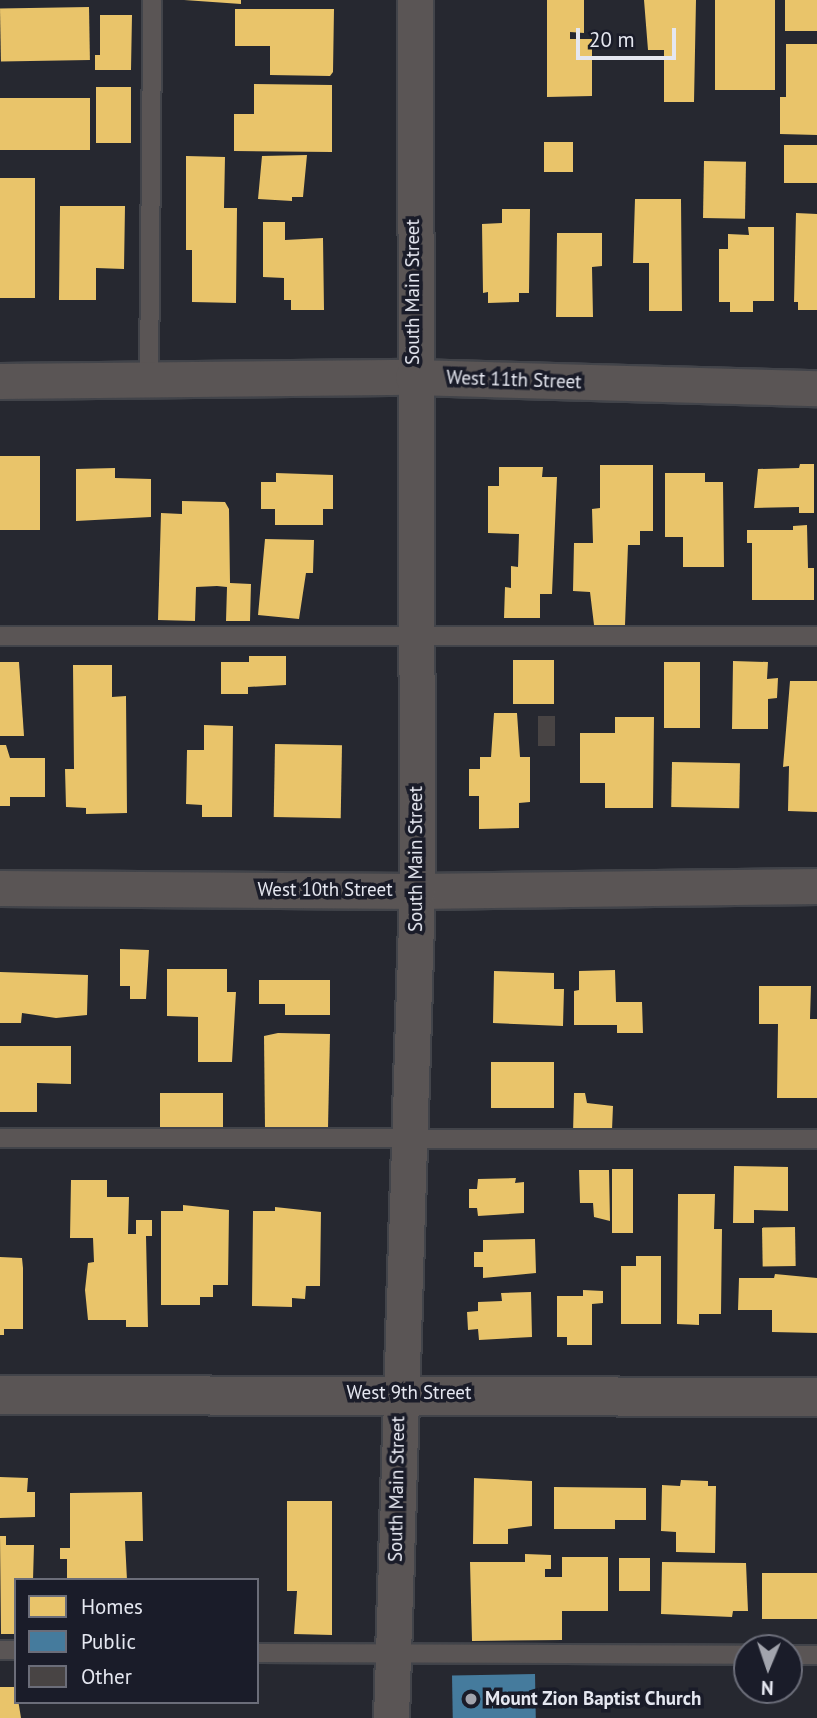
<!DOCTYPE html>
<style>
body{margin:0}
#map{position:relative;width:817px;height:1718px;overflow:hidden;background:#262830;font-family:"PT Sans",sans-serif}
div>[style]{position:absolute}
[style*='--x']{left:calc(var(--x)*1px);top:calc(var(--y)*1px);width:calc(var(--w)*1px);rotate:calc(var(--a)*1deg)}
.homes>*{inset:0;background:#e9c46a;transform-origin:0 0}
.public>*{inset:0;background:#457b9d;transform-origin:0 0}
.building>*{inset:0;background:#484444;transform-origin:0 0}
.roads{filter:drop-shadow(2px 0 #42444a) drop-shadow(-2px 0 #42444a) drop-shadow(0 2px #42444a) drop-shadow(0 -2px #42444a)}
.service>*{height:18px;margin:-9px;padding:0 9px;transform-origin:9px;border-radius:9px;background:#5a5555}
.minor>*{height:35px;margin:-17.5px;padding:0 17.5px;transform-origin:17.5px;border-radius:17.5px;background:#5a5555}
.tertiary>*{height:38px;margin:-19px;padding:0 19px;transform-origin:19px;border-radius:19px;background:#5a5555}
.dots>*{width:19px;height:19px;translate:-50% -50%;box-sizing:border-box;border:4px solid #1a1c29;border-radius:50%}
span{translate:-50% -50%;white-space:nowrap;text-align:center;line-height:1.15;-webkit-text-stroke:7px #1a1c29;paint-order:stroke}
.street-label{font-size:19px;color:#e5e7f0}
.poi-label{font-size:19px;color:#e5e7f0;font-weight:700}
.left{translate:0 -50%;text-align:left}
.legend{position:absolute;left:14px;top:1578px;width:245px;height:126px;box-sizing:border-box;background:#1a1c29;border:2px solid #6b6d79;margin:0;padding:9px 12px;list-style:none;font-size:21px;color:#e5e7f0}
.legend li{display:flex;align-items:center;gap:14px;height:35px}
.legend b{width:35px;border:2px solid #6b6d79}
.north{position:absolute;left:733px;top:1634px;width:70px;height:70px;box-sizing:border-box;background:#1a1c29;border:2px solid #6b6d79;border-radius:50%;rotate:182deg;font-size:19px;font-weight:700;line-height:28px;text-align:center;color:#e5e7f0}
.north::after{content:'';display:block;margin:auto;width:24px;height:32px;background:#a2a4ad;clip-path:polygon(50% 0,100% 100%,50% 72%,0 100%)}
.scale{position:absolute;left:576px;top:28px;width:100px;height:32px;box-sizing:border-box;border:4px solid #e5e7f0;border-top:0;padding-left:9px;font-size:21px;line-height:24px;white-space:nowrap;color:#e5e7f0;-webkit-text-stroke:5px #1a1c29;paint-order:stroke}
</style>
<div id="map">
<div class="homes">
<div style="clip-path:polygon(184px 0,241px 0,241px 4px)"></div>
<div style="clip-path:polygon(547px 0,584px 0,584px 33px,570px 32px,570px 39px,592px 39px,592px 96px,547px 97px)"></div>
<div style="clip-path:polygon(644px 0,696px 0,694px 102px,664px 102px,664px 50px,648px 50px)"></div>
<div style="left:715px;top:0;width:60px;height:90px"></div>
<div style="left:785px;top:0;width:32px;height:31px"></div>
<div style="left:89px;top:7px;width:53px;height:89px;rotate:89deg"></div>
<div style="clip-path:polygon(235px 9px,334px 9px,333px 72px,330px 76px,270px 75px,270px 46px,235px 46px)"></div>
<div style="clip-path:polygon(100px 15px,132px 15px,131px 70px,95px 70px,95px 55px,100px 55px)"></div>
<div style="clip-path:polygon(786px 44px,817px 44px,817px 135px,780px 134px,780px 97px,786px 97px)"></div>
<div style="clip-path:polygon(254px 84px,332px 85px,332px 152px,234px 151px,234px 114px,254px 114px)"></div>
<div style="left:96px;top:87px;width:35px;height:56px"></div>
<div style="left:0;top:98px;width:90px;height:52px"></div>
<div style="left:544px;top:142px;width:29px;height:30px"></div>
<div style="left:784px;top:145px;width:33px;height:38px"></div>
<div style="clip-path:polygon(307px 155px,303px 197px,292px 197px,292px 201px,258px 199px,262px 156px)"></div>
<div style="clip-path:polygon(186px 156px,225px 157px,224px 208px,237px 208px,236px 303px,192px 302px,192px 250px,186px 250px)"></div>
<div style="left:704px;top:161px;width:42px;height:57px;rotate:1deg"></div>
<div style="left:35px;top:178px;width:120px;height:35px;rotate:90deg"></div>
<div style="clip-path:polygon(635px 199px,681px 199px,682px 311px,649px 311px,649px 263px,633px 263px)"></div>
<div style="clip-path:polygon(60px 206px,125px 206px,124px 269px,96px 268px,96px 300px,59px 300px)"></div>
<div style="clip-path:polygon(502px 209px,530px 209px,529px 293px,519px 293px,519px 302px,488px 303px,488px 292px,483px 293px,482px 224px,502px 223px)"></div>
<div style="clip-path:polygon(796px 213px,817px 214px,817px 310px,798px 310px,798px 302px,794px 302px)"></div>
<div style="clip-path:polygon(263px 222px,285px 222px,285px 240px,323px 238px,324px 310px,291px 310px,291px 300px,284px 300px,284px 278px,263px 277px)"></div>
<div style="clip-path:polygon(748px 227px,774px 227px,774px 301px,753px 301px,753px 312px,730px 312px,730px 302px,719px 302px,719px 249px,728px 249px,728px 234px,749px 235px)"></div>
<div style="clip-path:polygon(557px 233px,602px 233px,602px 266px,592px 267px,593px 317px,556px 317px)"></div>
<div style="left:0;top:456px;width:40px;height:74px"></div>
<div style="clip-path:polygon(800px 464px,814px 464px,814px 513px,799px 513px,799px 507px,754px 508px,758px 469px,799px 468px)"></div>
<div style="clip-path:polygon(600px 465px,653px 465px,653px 531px,640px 531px,640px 545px,628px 545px,625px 625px,594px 625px,590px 592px,573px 591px,574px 543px,593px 543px,592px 509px,600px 508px)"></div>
<div style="clip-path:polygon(499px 467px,543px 467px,542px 477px,557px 477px,552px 594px,540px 594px,540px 618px,504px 618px,505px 587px,511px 588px,511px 566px,518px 567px,519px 534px,488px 533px,488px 486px,499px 486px)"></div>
<div style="clip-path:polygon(115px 468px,115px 478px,151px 479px,151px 517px,76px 521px,76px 469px)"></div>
<div style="clip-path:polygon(276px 473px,333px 475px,333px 509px,323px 509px,323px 525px,275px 525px,275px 509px,261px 509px,261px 482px,276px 482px)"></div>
<div style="clip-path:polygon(665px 473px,705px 473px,705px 482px,723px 482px,724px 567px,683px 567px,683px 537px,665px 537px)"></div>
<div style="clip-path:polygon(182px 501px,225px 502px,229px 509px,230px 583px,251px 584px,250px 621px,226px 621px,227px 587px,217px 586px,196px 587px,195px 621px,158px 620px,161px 513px,182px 514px)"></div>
<div style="clip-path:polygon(807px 525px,808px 568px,814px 568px,814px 600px,752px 600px,752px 543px,747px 543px,747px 530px,793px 530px,793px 526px)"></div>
<div style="clip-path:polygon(265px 539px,314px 540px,313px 573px,306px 573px,299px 619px,258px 615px)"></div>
<div style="clip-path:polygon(249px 656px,286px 656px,286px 685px,248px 687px,248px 694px,221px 694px,221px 662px,249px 662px)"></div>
<div style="left:554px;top:660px;width:44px;height:41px;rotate:90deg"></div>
<div style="clip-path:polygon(733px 661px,768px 662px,767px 679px,778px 678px,777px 698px,768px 699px,768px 729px,732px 729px)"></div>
<div style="clip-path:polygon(0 662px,19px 662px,24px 736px,0 736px)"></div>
<div style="left:664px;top:662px;width:36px;height:66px"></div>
<div style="clip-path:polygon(73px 665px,112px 665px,112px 697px,126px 696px,127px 813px,86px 814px,86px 808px,66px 807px,65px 769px,74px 769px)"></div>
<div style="clip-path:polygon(790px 681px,817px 681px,817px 812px,788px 811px,789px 766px,783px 767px)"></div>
<div style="clip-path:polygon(494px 713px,517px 713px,520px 757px,530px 757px,530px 802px,519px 803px,519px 828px,479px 829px,479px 796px,469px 796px,469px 769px,480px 769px,480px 757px,491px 757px)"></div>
<div style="clip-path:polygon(615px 717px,654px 717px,653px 808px,605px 808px,605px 783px,580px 783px,580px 733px,615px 733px)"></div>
<div style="clip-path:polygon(204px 725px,233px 726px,232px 817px,202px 817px,202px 805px,186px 804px,187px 750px,204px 750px)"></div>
<div style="left:275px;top:744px;width:67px;height:73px;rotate:1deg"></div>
<div style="clip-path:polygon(0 745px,6px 745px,10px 758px,45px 758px,45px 797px,10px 797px,10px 806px,0 806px)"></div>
<div style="left:672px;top:762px;width:68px;height:45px;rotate:1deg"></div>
<div style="clip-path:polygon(120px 949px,149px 950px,146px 999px,130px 999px,130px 986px,120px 986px)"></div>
<div style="clip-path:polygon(167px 969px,227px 969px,227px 992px,236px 992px,232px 1062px,198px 1062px,198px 1017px,167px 1016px)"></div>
<div style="clip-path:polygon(615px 970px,616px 1002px,642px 1002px,643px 1033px,617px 1033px,617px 1025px,574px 1025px,574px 991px,579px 990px,579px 971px)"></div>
<div style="clip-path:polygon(494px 971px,554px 973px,554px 989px,564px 989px,563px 1026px,493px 1023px)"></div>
<div style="clip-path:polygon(0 972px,88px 975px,87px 1015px,56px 1018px,22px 1013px,21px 1023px,0 1023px)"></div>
<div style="clip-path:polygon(259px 980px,330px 980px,330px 1015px,285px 1015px,285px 1004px,259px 1004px)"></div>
<div style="clip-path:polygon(759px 986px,811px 986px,810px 1019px,817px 1019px,817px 1098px,777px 1098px,778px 1024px,759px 1024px)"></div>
<div style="clip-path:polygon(278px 1033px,330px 1034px,328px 1128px,265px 1128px,264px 1036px)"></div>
<div style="clip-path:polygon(0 1046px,71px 1046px,71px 1084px,37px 1083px,37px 1112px,0 1112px)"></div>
<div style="left:491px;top:1062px;width:63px;height:46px"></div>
<div style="left:160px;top:1093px;width:63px;height:36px"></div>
<div style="clip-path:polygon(574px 1093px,585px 1093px,587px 1103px,613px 1106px,612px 1130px,573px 1133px)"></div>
<div style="clip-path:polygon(734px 1166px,788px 1167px,788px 1211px,754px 1210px,754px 1223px,733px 1223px)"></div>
<div style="left:612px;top:1169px;width:21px;height:64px"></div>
<div style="clip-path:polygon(579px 1170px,609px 1170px,610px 1221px,594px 1217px,593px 1203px,580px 1203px)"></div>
<div style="clip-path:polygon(516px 1178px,515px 1183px,524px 1182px,524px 1213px,478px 1216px,477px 1208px,469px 1208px,469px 1189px,477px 1189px,478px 1179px)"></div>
<div style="clip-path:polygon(71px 1180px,107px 1180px,107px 1197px,129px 1197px,128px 1234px,136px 1234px,136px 1220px,152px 1220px,152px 1236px,146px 1236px,148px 1327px,126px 1327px,126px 1320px,88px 1320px,85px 1290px,88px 1263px,94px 1262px,93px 1238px,70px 1238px)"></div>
<div style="clip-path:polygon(678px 1194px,715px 1194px,714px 1229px,722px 1229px,721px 1314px,699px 1314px,699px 1325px,677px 1324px)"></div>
<div style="clip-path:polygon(183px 1205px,229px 1210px,228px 1285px,213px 1285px,213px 1297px,200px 1297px,200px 1305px,161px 1305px,161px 1211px,183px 1211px)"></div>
<div style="clip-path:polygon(275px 1207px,321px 1212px,320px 1286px,306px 1286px,305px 1299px,292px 1298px,292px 1307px,252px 1306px,253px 1211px,275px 1211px)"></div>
<div style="left:795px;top:1227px;width:39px;height:33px;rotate:89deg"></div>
<div style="clip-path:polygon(535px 1239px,536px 1273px,483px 1278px,483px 1267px,474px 1267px,474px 1252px,483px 1252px,483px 1240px)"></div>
<div style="clip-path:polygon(636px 1256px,661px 1256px,661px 1324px,621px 1324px,621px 1266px,636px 1266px)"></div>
<div style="clip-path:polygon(0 1257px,22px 1258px,23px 1268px,23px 1329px,4px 1329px,4px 1335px,0 1335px)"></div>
<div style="clip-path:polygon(775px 1274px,817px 1278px,817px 1333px,772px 1332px,772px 1310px,738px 1310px,739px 1278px,774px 1278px)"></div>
<div style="clip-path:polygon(583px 1290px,603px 1291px,603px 1303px,592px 1304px,592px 1345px,567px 1345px,567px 1337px,557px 1337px,557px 1296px,583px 1296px)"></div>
<div style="clip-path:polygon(531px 1292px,532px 1337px,479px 1340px,478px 1329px,468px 1330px,467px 1312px,478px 1311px,478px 1302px,502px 1301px,501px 1293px)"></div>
<div style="clip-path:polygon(0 1477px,28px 1478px,27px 1492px,35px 1492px,35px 1517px,0 1518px)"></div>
<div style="clip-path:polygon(474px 1478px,532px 1481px,532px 1526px,508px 1529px,508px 1544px,473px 1544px)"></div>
<div style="clip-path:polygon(681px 1480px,708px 1481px,708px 1486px,716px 1486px,715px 1553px,676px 1552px,676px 1532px,661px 1531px,662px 1485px,680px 1486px)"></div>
<div style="clip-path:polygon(554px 1487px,646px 1488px,646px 1520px,615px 1520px,615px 1529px,554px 1529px)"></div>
<div style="clip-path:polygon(142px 1492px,143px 1541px,125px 1541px,127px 1580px,67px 1580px,67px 1559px,60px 1559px,60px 1548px,70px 1548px,70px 1493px)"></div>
<div style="clip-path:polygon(287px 1501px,332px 1501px,332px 1635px,294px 1634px,297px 1591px,287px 1591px)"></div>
<div style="clip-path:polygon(0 1536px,6px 1536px,6px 1545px,34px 1545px,33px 1580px,16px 1580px,16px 1634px,1px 1634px)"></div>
<div style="clip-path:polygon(525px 1554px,551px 1555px,551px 1569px,545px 1569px,545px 1577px,562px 1577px,562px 1557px,608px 1557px,608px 1611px,562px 1611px,562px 1640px,472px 1641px,470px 1562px,525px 1562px)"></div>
<div style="left:619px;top:1558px;width:31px;height:33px"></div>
<div style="clip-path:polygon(662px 1562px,746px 1563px,748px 1611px,733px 1611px,732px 1617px,661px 1614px)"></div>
<div style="left:762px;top:1573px;width:55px;height:46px"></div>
<div style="clip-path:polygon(0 1687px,16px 1687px,21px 1718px,0 1718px)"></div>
</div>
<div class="public">
<div style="left:535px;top:1674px;width:44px;height:83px;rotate:89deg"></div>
</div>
<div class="building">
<div style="left:538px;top:716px;width:17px;height:30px"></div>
</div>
<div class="roads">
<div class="service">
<div style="--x:149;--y:380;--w:380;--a:-89.5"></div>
<div style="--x:0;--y:636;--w:817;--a:0"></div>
<div style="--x:0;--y:1138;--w:817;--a:0.07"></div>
<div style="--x:0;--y:1650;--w:16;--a:0"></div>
<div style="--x:257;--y:1653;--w:490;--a:0.2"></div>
<div style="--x:789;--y:1655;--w:28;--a:0"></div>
</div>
<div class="minor">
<div style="--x:0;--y:381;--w:413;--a:-0.6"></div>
<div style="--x:413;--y:377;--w:404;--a:1.6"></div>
<div style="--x:0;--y:888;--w:417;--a:0.4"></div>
<div style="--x:417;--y:891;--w:400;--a:-0.7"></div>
<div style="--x:391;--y:1718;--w:827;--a:-88.2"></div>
<div style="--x:417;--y:891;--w:891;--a:-90.13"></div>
</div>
<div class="tertiary">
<div style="--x:0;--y:1395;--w:817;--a:0.14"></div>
</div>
</div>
<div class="dots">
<div style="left:471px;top:1699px;background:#a2a4ad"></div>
</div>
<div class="street-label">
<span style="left:413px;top:292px;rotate:-90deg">South Main Street</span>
<span style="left:514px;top:380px;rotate:2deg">West 11th Street</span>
<span style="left:416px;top:859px;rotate:-90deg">South Main Street</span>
<span style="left:325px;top:890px">West 10th Street</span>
<span style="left:409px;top:1393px">West 9th Street</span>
<span style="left:397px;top:1489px;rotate:-89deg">South Main Street</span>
</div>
<div class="poi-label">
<span class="left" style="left:485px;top:1699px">Mount Zion Baptist Church</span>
</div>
<ul class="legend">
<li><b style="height:19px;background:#e9c46a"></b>Homes</li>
<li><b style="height:19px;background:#457b9d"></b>Public</li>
<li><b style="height:19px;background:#484444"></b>Other</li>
</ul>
<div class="north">N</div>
<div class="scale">20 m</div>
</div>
